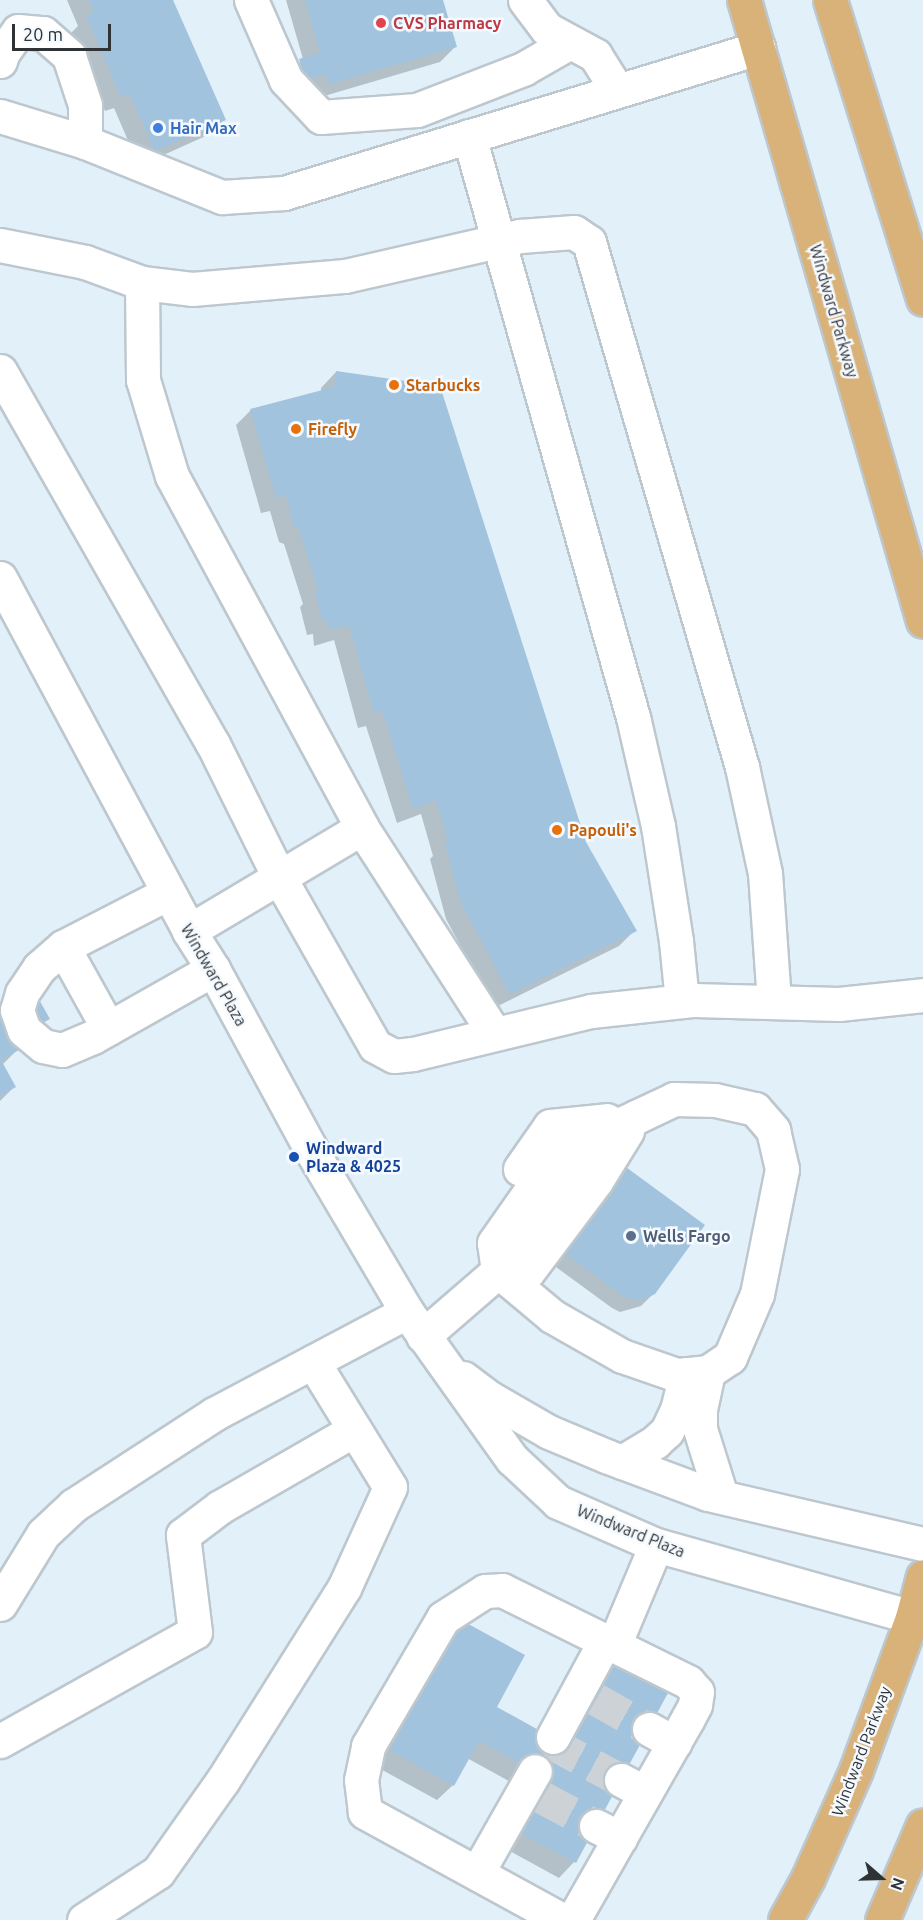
<!DOCTYPE html>
<style>
body{margin:0}
#map{position:relative;width:923px;height:1920px;overflow:hidden;background:#f4faff;font-family:Ubuntu,sans-serif}
div>[style]{position:absolute}
[style*='--x']{left:calc(var(--x)*1px);top:calc(var(--y)*1px);width:calc(var(--w)*1px);rotate:calc(var(--a)*1deg)}
.built>*{inset:0;background:#e2f0fa;transform-origin:0 0}
.shadow>*{inset:0;background:#0003}
.building>*{inset:0;background:#a1c3dd}
.minor-tunnel>*{height:33px;margin-top:-16.5px;transform-origin:0;background:repeating-linear-gradient(90deg,#cdd2d7 0 33px,transparent 0 49px)}
.roads{filter:drop-shadow(2px 0 #bdc7ce) drop-shadow(-2px 0 #bdc7ce) drop-shadow(0 2px #bdc7ce) drop-shadow(0 -2px #bdc7ce)}
.minor>*{height:33px;margin:-16.5px;padding:0 16.5px;transform-origin:16.5px;border-radius:16.5px;background:#fff}
.major>*{height:33px;margin:-16.5px;padding:0 16.5px;transform-origin:16.5px;border-radius:16.5px;background:#d9b279}
.dots>*{width:16px;height:16px;translate:-50% -50%;box-sizing:border-box;border:3px solid #f4faff;border-radius:50%}
span{translate:-50% -50%;white-space:nowrap;text-align:center;line-height:1.15;-webkit-text-stroke:5px #f4faff;paint-order:stroke}
.health-label{font-size:16px;color:#be3a42;font-weight:700}
.left{translate:0 -50%;text-align:left}
.shop-label{font-size:16px;color:#366cbe;font-weight:700}
.street-label{font-size:16px;color:#2f3336}
.food-label{font-size:16px;color:#c56008;font-weight:700}
.transit-label{font-size:16px;color:#164399;font-weight:700}
.service-label{font-size:16px;color:#4e5e75;font-weight:700}
.north{position:absolute;left:851px;top:1848px;width:60px;height:60px;-webkit-text-stroke:4px #f4faff;paint-order:stroke;rotate:110deg;font-size:16px;font-weight:700;line-height:24px;text-align:center;color:#2f3336}
.north::after{content:'';display:block;margin:auto;width:21px;height:27px;background:#2f3336;clip-path:polygon(50% 0,100% 100%,50% 72%,0 100%)}
.scale{position:absolute;left:12px;top:24px;width:99px;height:27px;box-sizing:border-box;border:3px solid #2f3336;border-top:0;padding-left:8px;font-size:18px;line-height:21px;white-space:nowrap;color:#2f3336;-webkit-text-stroke:4px #f4faff;paint-order:stroke}
</style>
<div id="map">
<div class="built">
<div style="left:0;top:0;width:923px;height:1920px"></div>
</div>
<div class="shadow">
<div style="clip-path:polygon(67px 0,171px 0,224px 120px,208px 135px,139px 166px,114px 108px,105px 111px,71px 33px,78px 26px)"></div>
<div style="clip-path:polygon(286px 0,442px 0,455px 47px,440px 62px,314px 99px,285px 76px,303px 59px)"></div>
<div style="clip-path:polygon(336px 372px,585px 842px,635px 930px,619px 946px,494px 1008px,446px 919px,430px 859px,433px 856px,421px 814px,397px 823px,366px 726px,358px 728px,334px 640px,314px 646px,313px 634px,307px 635px,300px 607px,303px 604px,284px 544px,279px 542px,270px 511px,261px 513px,236px 425px,251px 410px,321px 392px,321px 388px)"></div>
<div style="clip-path:polygon(0 1019px,44px 1022px,12px 1040px,17px 1050px,2px 1065px,14px 1087px,0 1101px)"></div>
<div style="clip-path:polygon(572px 1223px,654px 1293px,641px 1306px,620px 1312px,612px 1308px,545px 1259px)"></div>
<div style="clip-path:polygon(461px 1622px,495px 1707px,564px 1746px,600px 1681px,615px 1666px,666px 1694px,574px 1862px,559px 1878px,508px 1850px,536px 1796px,467px 1758px,453px 1785px,437px 1800px,375px 1766px,445px 1637px)"></div>
</div>
<div class="building">
<div style="clip-path:polygon(89px 0,173px 0,226px 120px,155px 151px,129px 93px,121px 97px,86px 16px,94px 12px)"></div>
<div style="clip-path:polygon(305px 0,443px 0,457px 47px,329px 84px,326px 74px,306px 80px,299px 59px,320px 52px)"></div>
<div style="clip-path:polygon(336px 371px,440px 386px,586px 842px,637px 931px,510px 994px,461px 903px,444px 842px,448px 841px,436px 800px,413px 809px,382px 711px,374px 714px,349px 625px,329px 631px,328px 620px,322px 621px,315px 590px,318px 590px,299px 529px,294px 527px,286px 496px,276px 498px,250px 409px,334px 387px)"></div>
<div style="clip-path:polygon(37px 996px,50px 1019px,13px 1039px,19px 1050px,1px 1060px,16px 1087px,0 1096px,0 1017px)"></div>
<div style="clip-path:polygon(619px 1162px,705px 1225px,655px 1294px,647px 1298px,633px 1300px,624px 1297px,556px 1247px)"></div>
<div style="clip-path:polygon(461px 1620px,525px 1655px,497px 1707px,569px 1747px,615px 1664px,668px 1693px,576px 1863px,522px 1834px,551px 1780px,479px 1741px,454px 1786px,390px 1750px)"></div>
</div>
<div class="minor-tunnel">
<div style="--x:596;--y:1699;--w:61;--a:29.5"></div>
<div style="--x:550;--y:1742;--w:81;--a:28.2"></div>
<div style="--x:542;--y:1797;--w:61;--a:28.2"></div>
</div>
<div class="roads">
<div class="minor">
<div style="--x:251;--y:0;--w:87;--a:66.4"></div>
<div style="--x:286;--y:80;--w:51;--a:46.6"></div>
<div style="--x:321;--y:117;--w:96;--a:-4.2"></div>
<div style="--x:417;--y:110;--w:114;--a:-21.1"></div>
<div style="--x:523;--y:69;--w:54;--a:-29.9"></div>
<div style="--x:525;--y:0;--w:36;--a:53"></div>
<div style="--x:547;--y:29;--w:55;--a:28.4"></div>
<div style="--x:595;--y:55;--w:41;--a:57.8"></div>
<div style="--x:0;--y:61;--w:9;--a:-72"></div>
<div style="--x:3;--y:52;--w:26;--a:-54"></div>
<div style="--x:18;--y:31;--w:25;--a:5"></div>
<div style="--x:43;--y:33;--w:35;--a:41"></div>
<div style="--x:69;--y:56;--w:52;--a:71.9"></div>
<div style="--x:85;--y:105;--w:37;--a:90"></div>
<div style="--x:0;--y:116;--w:89;--a:17"></div>
<div style="--x:85;--y:142;--w:148;--a:21.9"></div>
<div style="--x:222;--y:197;--w:62;--a:-3.7"></div>
<div style="--x:284;--y:193;--w:496;--a:-17"></div>
<div style="--x:469;--y:136;--w:604;--a:74.24"></div>
<div style="--x:633;--y:717;--w:112;--a:77.1"></div>
<div style="--x:658;--y:826;--w:116;--a:81.1"></div>
<div style="--x:676;--y:941;--w:60;--a:84.3"></div>
<div style="--x:0;--y:245;--w:87;--a:11.3"></div>
<div style="--x:85;--y:262;--w:61;--a:20.2"></div>
<div style="--x:142;--y:283;--w:50;--a:6.8"></div>
<div style="--x:192;--y:289;--w:154;--a:-4.9"></div>
<div style="--x:345;--y:276;--w:180;--a:-12.9"></div>
<div style="--x:520;--y:236;--w:54;--a:-4.2"></div>
<div style="--x:574;--y:232;--w:18;--a:34"></div>
<div style="--x:589;--y:242;--w:547;--a:73.75"></div>
<div style="--x:742;--y:767;--w:108;--a:77.8"></div>
<div style="--x:765;--y:873;--w:129;--a:86"></div>
<div style="--x:142;--y:283;--w:97;--a:89.4"></div>
<div style="--x:143;--y:380;--w:100;--a:73.2"></div>
<div style="--x:172;--y:476;--w:400;--a:61.6"></div>
<div style="--x:362;--y:828;--w:244;--a:57.2"></div>
<div style="--x:0;--y:371;--w:430;--a:60.3"></div>
<div style="--x:213;--y:744;--w:148;--a:63.6"></div>
<div style="--x:279;--y:877;--w:194;--a:60.4"></div>
<div style="--x:375;--y:1046;--w:21;--a:28"></div>
<div style="--x:394;--y:1056;--w:19;--a:-6"></div>
<div style="--x:413;--y:1054;--w:183;--a:-13.6"></div>
<div style="--x:591;--y:1011;--w:104;--a:-6.1"></div>
<div style="--x:694;--y:1000;--w:145;--a:1.6"></div>
<div style="--x:839;--y:1004;--w:84;--a:-6.1"></div>
<div style="--x:0;--y:578;--w:400;--a:61.8"></div>
<div style="--x:189;--y:931;--w:45;--a:57.7"></div>
<div style="--x:213;--y:969;--w:204;--a:61.5"></div>
<div style="--x:310;--y:1148;--w:191;--a:59.4"></div>
<div style="--x:407;--y:1312;--w:181;--a:54.5"></div>
<div style="--x:512;--y:1459;--w:63;--a:43.1"></div>
<div style="--x:558;--y:1502;--w:107;--a:23.7"></div>
<div style="--x:656;--y:1545;--w:277;--a:15.7"></div>
<div style="--x:168;--y:893;--w:118;--a:152.8"></div>
<div style="--x:63;--y:947;--w:32;--a:139"></div>
<div style="--x:39;--y:968;--w:30;--a:124"></div>
<div style="--x:22;--y:993;--w:18;--a:106"></div>
<div style="--x:17;--y:1010;--w:21;--a:71"></div>
<div style="--x:24;--y:1030;--w:25;--a:40"></div>
<div style="--x:43;--y:1046;--w:19;--a:12"></div>
<div style="--x:62;--y:1050;--w:34;--a:-23"></div>
<div style="--x:93;--y:1037;--w:138;--a:-29.5"></div>
<div style="--x:189;--y:931;--w:201;--a:-30.8"></div>
<div style="--x:63;--y:947;--w:93;--a:60.9"></div>
<div style="--x:520;--y:1169;--w:52;--a:-55.1"></div>
<div style="--x:550;--y:1126;--w:57;--a:-6"></div>
<div style="--x:517;--y:1286;--w:131;--a:-53"></div>
<div style="--x:596;--y:1181;--w:59;--a:-58.2"></div>
<div style="--x:423;--y:1336;--w:99;--a:-40.9"></div>
<div style="--x:498;--y:1271;--w:70;--a:-53.1"></div>
<div style="--x:540;--y:1215;--w:18;--a:-68"></div>
<div style="--x:547;--y:1198;--w:42;--a:-53.7"></div>
<div style="--x:572;--y:1164;--w:79;--a:-36.3"></div>
<div style="--x:636;--y:1117;--w:42;--a:-25.3"></div>
<div style="--x:674;--y:1099;--w:41;--a:1.4"></div>
<div style="--x:715;--y:1100;--w:41;--a:12.7"></div>
<div style="--x:755;--y:1109;--w:28;--a:49"></div>
<div style="--x:773;--y:1130;--w:40;--a:77"></div>
<div style="--x:782;--y:1169;--w:127;--a:101.3"></div>
<div style="--x:757;--y:1294;--w:69;--a:113.2"></div>
<div style="--x:730;--y:1357;--w:27;--a:146"></div>
<div style="--x:708;--y:1372;--w:31;--a:174"></div>
<div style="--x:677;--y:1375;--w:58;--a:-160.9"></div>
<div style="--x:622;--y:1356;--w:81;--a:-150.3"></div>
<div style="--x:552;--y:1316;--w:70;--a:-140.2"></div>
<div style="--x:498;--y:1271;--w:28;--a:-98"></div>
<div style="--x:494;--y:1243;--w:110;--a:-55"></div>
<div style="--x:557;--y:1153;--w:87;--a:-24.5"></div>
<div style="--x:708;--y:1372;--w:40;--a:102"></div>
<div style="--x:700;--y:1411;--w:18;--a:90"></div>
<div style="--x:700;--y:1429;--w:70;--a:72.6"></div>
<div style="--x:463;--y:1378;--w:34;--a:37"></div>
<div style="--x:490;--y:1398;--w:68;--a:30"></div>
<div style="--x:549;--y:1432;--w:62;--a:22.8"></div>
<div style="--x:606;--y:1456;--w:109;--a:20.4"></div>
<div style="--x:708;--y:1494;--w:221;--a:13.1"></div>
<div style="--x:622;--y:1462;--w:39;--a:-31"></div>
<div style="--x:655;--y:1442;--w:16;--a:-43"></div>
<div style="--x:667;--y:1431;--w:23;--a:-65"></div>
<div style="--x:677;--y:1410;--w:37;--a:-76"></div>
<div style="--x:0;--y:1604;--w:82;--a:-58.4"></div>
<div style="--x:43;--y:1534;--w:42;--a:-43.1"></div>
<div style="--x:74;--y:1505;--w:167;--a:-33"></div>
<div style="--x:214;--y:1414;--w:218;--a:-27.9"></div>
<div style="--x:614;--y:1645;--w:108;--a:-67.2"></div>
<div style="--x:649;--y:1729;--w:29;--a:29"></div>
<div style="--x:553;--y:1737;--w:109;--a:-61.6"></div>
<div style="--x:0;--y:1741;--w:223;--a:-29.2"></div>
<div style="--x:195;--y:1632;--w:98;--a:-97.1"></div>
<div style="--x:183;--y:1535;--w:46;--a:-37.1"></div>
<div style="--x:220;--y:1507;--w:155;--a:-29.9"></div>
<div style="--x:621;--y:1780;--w:27;--a:28"></div>
<div style="--x:596;--y:1826;--w:27;--a:27"></div>
<div style="--x:477;--y:1873;--w:117;--a:-60.4"></div>
<div style="--x:84;--y:1920;--w:88;--a:-33"></div>
<div style="--x:158;--y:1872;--w:113;--a:-54.8"></div>
<div style="--x:223;--y:1780;--w:227;--a:-57.8"></div>
<div style="--x:344;--y:1588;--w:111;--a:-65.5"></div>
<div style="--x:390;--y:1487;--w:147;--a:-121.6"></div>
<div style="--x:562;--y:1920;--w:225;--a:-151.3"></div>
<div style="--x:365;--y:1812;--w:32;--a:-97"></div>
<div style="--x:361;--y:1780;--w:35;--a:-78"></div>
<div style="--x:368;--y:1746;--w:148;--a:-59.6"></div>
<div style="--x:443;--y:1618;--w:50;--a:-32.7"></div>
<div style="--x:485;--y:1591;--w:17;--a:-3"></div>
<div style="--x:502;--y:1590;--w:208;--a:26.3"></div>
<div style="--x:688;--y:1682;--w:13;--a:48"></div>
<div style="--x:697;--y:1692;--w:13;--a:99"></div>
<div style="--x:695;--y:1705;--w:17;--a:118"></div>
<div style="--x:687;--y:1720;--w:230;--a:119.7"></div>
</div>
<div class="major">
<div style="--x:744;--y:0;--w:646;--a:73.92"></div>
<div style="--x:830;--y:0;--w:313;--a:72.7"></div>
<div style="--x:785;--y:1920;--w:48;--a:-61.3"></div>
<div style="--x:808;--y:1878;--w:118;--a:-66"></div>
<div style="--x:856;--y:1770;--w:162;--a:-69.8"></div>
<div style="--x:912;--y:1618;--w:43;--a:-75.3"></div>
<div style="--x:882;--y:1920;--w:103;--a:-66.7"></div>
</div>
</div>
<div class="dots">
<div style="left:381px;top:23px;background:#e0444e"></div>
<div style="left:158px;top:128px;background:#3f7fe0"></div>
<div style="left:394px;top:385px;background:#e8710a"></div>
<div style="left:296px;top:429px;background:#e8710a"></div>
<div style="left:557px;top:830px;background:#e8710a"></div>
<div style="left:294px;top:1157px;background:#1a4fb4"></div>
<div style="left:631px;top:1236px;background:#5c6f8a"></div>
</div>
<div class="health-label">
<span class="left" style="left:393px;top:23px">CVS Pharmacy</span>
</div>
<div class="shop-label">
<span class="left" style="left:170px;top:128px">Hair Max</span>
</div>
<div class="street-label">
<span style="left:834px;top:311px;rotate:74deg">Windward Parkway</span>
<span style="left:214px;top:975px;rotate:60deg">Windward Plaza</span>
<span style="left:631px;top:1531px;rotate:22deg">Windward Plaza</span>
<span style="left:861px;top:1751px;rotate:-69deg">Windward Parkway</span>
</div>
<div class="food-label">
<span class="left" style="left:406px;top:385px">Starbucks</span>
<span class="left" style="left:308px;top:429px">Firefly</span>
<span class="left" style="left:569px;top:830px">Papouli's</span>
</div>
<div class="transit-label">
<span class="left" style="left:306px;top:1157px">Windward<br>Plaza &amp; 4025</span>
</div>
<div class="service-label">
<span class="left" style="left:643px;top:1236px">Wells Fargo</span>
</div>
<div class="north">N</div>
<div class="scale">20 m</div>
</div>
